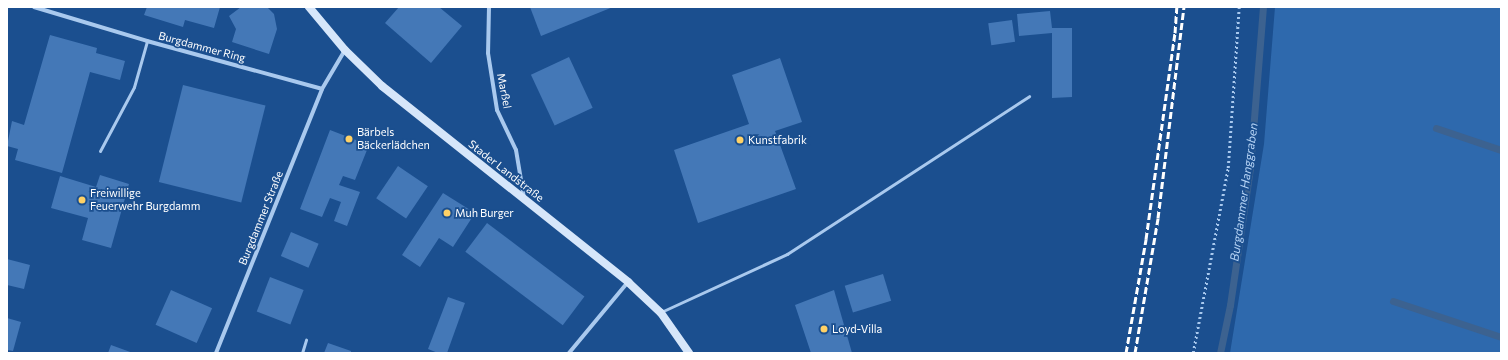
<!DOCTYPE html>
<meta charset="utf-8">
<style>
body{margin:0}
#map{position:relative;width:1508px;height:360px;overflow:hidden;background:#1b4f8f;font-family:Commissioner,sans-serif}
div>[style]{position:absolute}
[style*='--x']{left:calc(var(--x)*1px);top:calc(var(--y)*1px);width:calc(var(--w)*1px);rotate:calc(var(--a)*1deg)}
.green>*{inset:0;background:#2e69ad}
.stream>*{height:7px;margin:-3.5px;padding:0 3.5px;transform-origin:3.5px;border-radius:3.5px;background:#3c6290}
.building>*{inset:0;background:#4478b7;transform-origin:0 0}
.path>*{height:2.5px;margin-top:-1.25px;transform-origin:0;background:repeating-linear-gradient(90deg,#a9c9ee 0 2px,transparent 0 5px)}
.lane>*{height:3px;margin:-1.5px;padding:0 1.5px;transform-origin:1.5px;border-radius:1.5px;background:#a9c9ee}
.street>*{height:4px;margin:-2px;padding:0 2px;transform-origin:2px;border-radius:2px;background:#a9c9ee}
.secondary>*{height:8px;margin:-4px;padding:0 4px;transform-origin:4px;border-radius:4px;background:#d6e6fa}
.rail>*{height:3px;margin-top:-1.5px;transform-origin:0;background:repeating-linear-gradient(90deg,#fff 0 7px,transparent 0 10px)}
.dots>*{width:11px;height:11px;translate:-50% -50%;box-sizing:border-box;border:2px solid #1b4f8f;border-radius:50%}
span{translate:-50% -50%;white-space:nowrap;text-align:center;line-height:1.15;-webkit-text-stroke:3.5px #1b4f8f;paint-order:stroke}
.street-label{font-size:11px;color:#fff}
.poi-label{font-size:11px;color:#fff}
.left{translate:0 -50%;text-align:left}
.water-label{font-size:12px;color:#b5d3f5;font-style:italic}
.frame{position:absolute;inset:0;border:8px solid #fff;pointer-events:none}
</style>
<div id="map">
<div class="green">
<div style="clip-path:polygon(1275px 7px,1501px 7px,1501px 353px,1230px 353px,1264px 144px)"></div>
</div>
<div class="stream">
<div style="--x:1436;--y:128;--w:69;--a:18.7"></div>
<div style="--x:1393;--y:301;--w:114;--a:18.4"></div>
<div style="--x:1220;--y:353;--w:49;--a:-78.2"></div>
<div style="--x:1230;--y:305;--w:138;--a:-81.7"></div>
<div style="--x:1250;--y:168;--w:162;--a:-85.4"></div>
</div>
<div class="building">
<div style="clip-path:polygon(147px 7px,220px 7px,214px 28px,185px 20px,183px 27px,144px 15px)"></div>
<div style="clip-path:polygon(241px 7px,267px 7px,274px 14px,277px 29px,269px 54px,232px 42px,236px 29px,229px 16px)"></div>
<div style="clip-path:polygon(399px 7px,439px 7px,462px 26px,431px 63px,385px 23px)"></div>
<div style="clip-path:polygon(530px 7px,613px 7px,541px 36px)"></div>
<div style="clip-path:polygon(1050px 11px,1052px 28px,1072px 28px,1072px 97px,1052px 98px,1052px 33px,1019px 36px,1017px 14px)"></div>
<div style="left:1012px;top:20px;width:22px;height:24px;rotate:82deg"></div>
<div style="clip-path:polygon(50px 35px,97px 48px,96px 53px,125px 61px,120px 80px,90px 72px,62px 173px,15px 160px,18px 149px,7px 146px,12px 121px,24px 125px)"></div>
<div style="left:569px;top:57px;width:56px;height:42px;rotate:65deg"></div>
<div style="clip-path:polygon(780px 58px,802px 122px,775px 131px,796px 189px,698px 223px,674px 150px,749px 124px,732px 75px)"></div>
<div style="left:183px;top:85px;width:85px;height:100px;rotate:14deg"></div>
<div style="clip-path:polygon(330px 130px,369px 145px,355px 180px,343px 176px,339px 185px,360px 192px,347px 226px,334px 221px,341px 202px,330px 198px,322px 217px,300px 209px)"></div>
<div style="left:398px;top:166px;width:36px;height:39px;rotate:34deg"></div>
<div style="clip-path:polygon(100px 175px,129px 184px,111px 248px,82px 240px,88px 218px,51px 208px,60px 176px,96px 187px)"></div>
<div style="clip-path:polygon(443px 193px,475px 213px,453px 247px,439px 238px,420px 267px,402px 255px)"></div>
<div style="left:487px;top:223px;width:122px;height:36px;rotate:37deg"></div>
<div style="left:291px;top:232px;width:30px;height:26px;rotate:23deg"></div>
<div style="clip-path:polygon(7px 259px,30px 265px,24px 289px,7px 285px)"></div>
<div style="left:883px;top:274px;width:28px;height:40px;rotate:73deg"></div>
<div style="left:270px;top:277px;width:36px;height:37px;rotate:21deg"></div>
<div style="left:171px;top:290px;width:45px;height:38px;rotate:24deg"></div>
<div style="clip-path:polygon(834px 290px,852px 353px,811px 353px,795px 305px)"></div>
<div style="clip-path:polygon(448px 297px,465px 303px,447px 353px,438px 353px,428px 349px)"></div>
<div style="clip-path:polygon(7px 318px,21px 322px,13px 351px,7px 350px)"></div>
<div style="clip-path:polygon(328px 343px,351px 351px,351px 353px,324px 353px)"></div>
<div style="clip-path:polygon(111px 345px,133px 353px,108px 353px)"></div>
</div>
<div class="path">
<div style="--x:1193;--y:353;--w:188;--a:-79.3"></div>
<div style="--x:1228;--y:168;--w:161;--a:-86.1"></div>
</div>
<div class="lane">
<div style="--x:100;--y:151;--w:72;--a:-62"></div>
<div style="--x:134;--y:87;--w:48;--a:-74.2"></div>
<div style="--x:661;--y:312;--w:139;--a:-24.7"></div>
<div style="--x:787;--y:254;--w:289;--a:-33.1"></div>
<div style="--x:302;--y:353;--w:14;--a:-73"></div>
</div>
<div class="street">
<div style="--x:34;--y:7;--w:118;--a:16.7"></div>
<div style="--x:147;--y:41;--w:181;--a:15.3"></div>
<div style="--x:489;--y:7;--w:46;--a:91.2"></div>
<div style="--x:488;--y:53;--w:58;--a:81"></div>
<div style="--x:497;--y:110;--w:44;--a:64.6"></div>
<div style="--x:516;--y:150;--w:49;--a:80.5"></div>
<div style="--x:216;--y:353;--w:284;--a:-68.1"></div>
<div style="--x:322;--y:89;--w:45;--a:-59.5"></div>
<div style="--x:569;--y:353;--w:92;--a:-50.3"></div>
</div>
<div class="secondary">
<div style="--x:309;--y:7;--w:56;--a:50.1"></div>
<div style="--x:345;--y:50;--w:52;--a:44.2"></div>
<div style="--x:382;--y:86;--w:315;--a:38.5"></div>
<div style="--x:628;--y:282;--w:45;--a:43.2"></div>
<div style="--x:661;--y:313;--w:49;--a:55"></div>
</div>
<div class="rail">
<div style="--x:1126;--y:353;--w:116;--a:-80"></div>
<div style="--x:1146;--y:239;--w:208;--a:-82"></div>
<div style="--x:1175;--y:33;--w:26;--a:-86"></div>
<div style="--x:1135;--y:353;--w:137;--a:-80.3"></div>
<div style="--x:1158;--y:218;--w:213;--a:-83"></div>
</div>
<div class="dots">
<div style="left:349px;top:139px;background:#ffd166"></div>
<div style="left:740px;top:140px;background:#ffd166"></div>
<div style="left:82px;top:200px;background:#ffd166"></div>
<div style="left:447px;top:213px;background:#ffd166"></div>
<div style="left:824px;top:329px;background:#ffd166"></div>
</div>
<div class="street-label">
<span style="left:202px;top:47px;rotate:15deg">Burgdammer Ring</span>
<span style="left:504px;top:91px;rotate:79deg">Marßel</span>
<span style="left:506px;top:171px;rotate:38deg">Stader Landstraße</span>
<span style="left:261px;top:218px;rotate:-68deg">Burgdammer Straße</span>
</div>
<div class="poi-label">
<span class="left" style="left:357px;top:139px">Bärbels<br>Bäckerlädchen</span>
<span class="left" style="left:748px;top:140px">Kunstfabrik</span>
<span class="left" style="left:90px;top:200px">Freiwillige<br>Feuerwehr Burgdamm</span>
<span class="left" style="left:455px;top:213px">Muh Burger</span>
<span class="left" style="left:832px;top:329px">Loyd-Villa</span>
</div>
<div class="water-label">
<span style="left:1244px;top:192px;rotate:-82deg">Burgdammer Hanggraben</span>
</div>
<div class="frame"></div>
</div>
